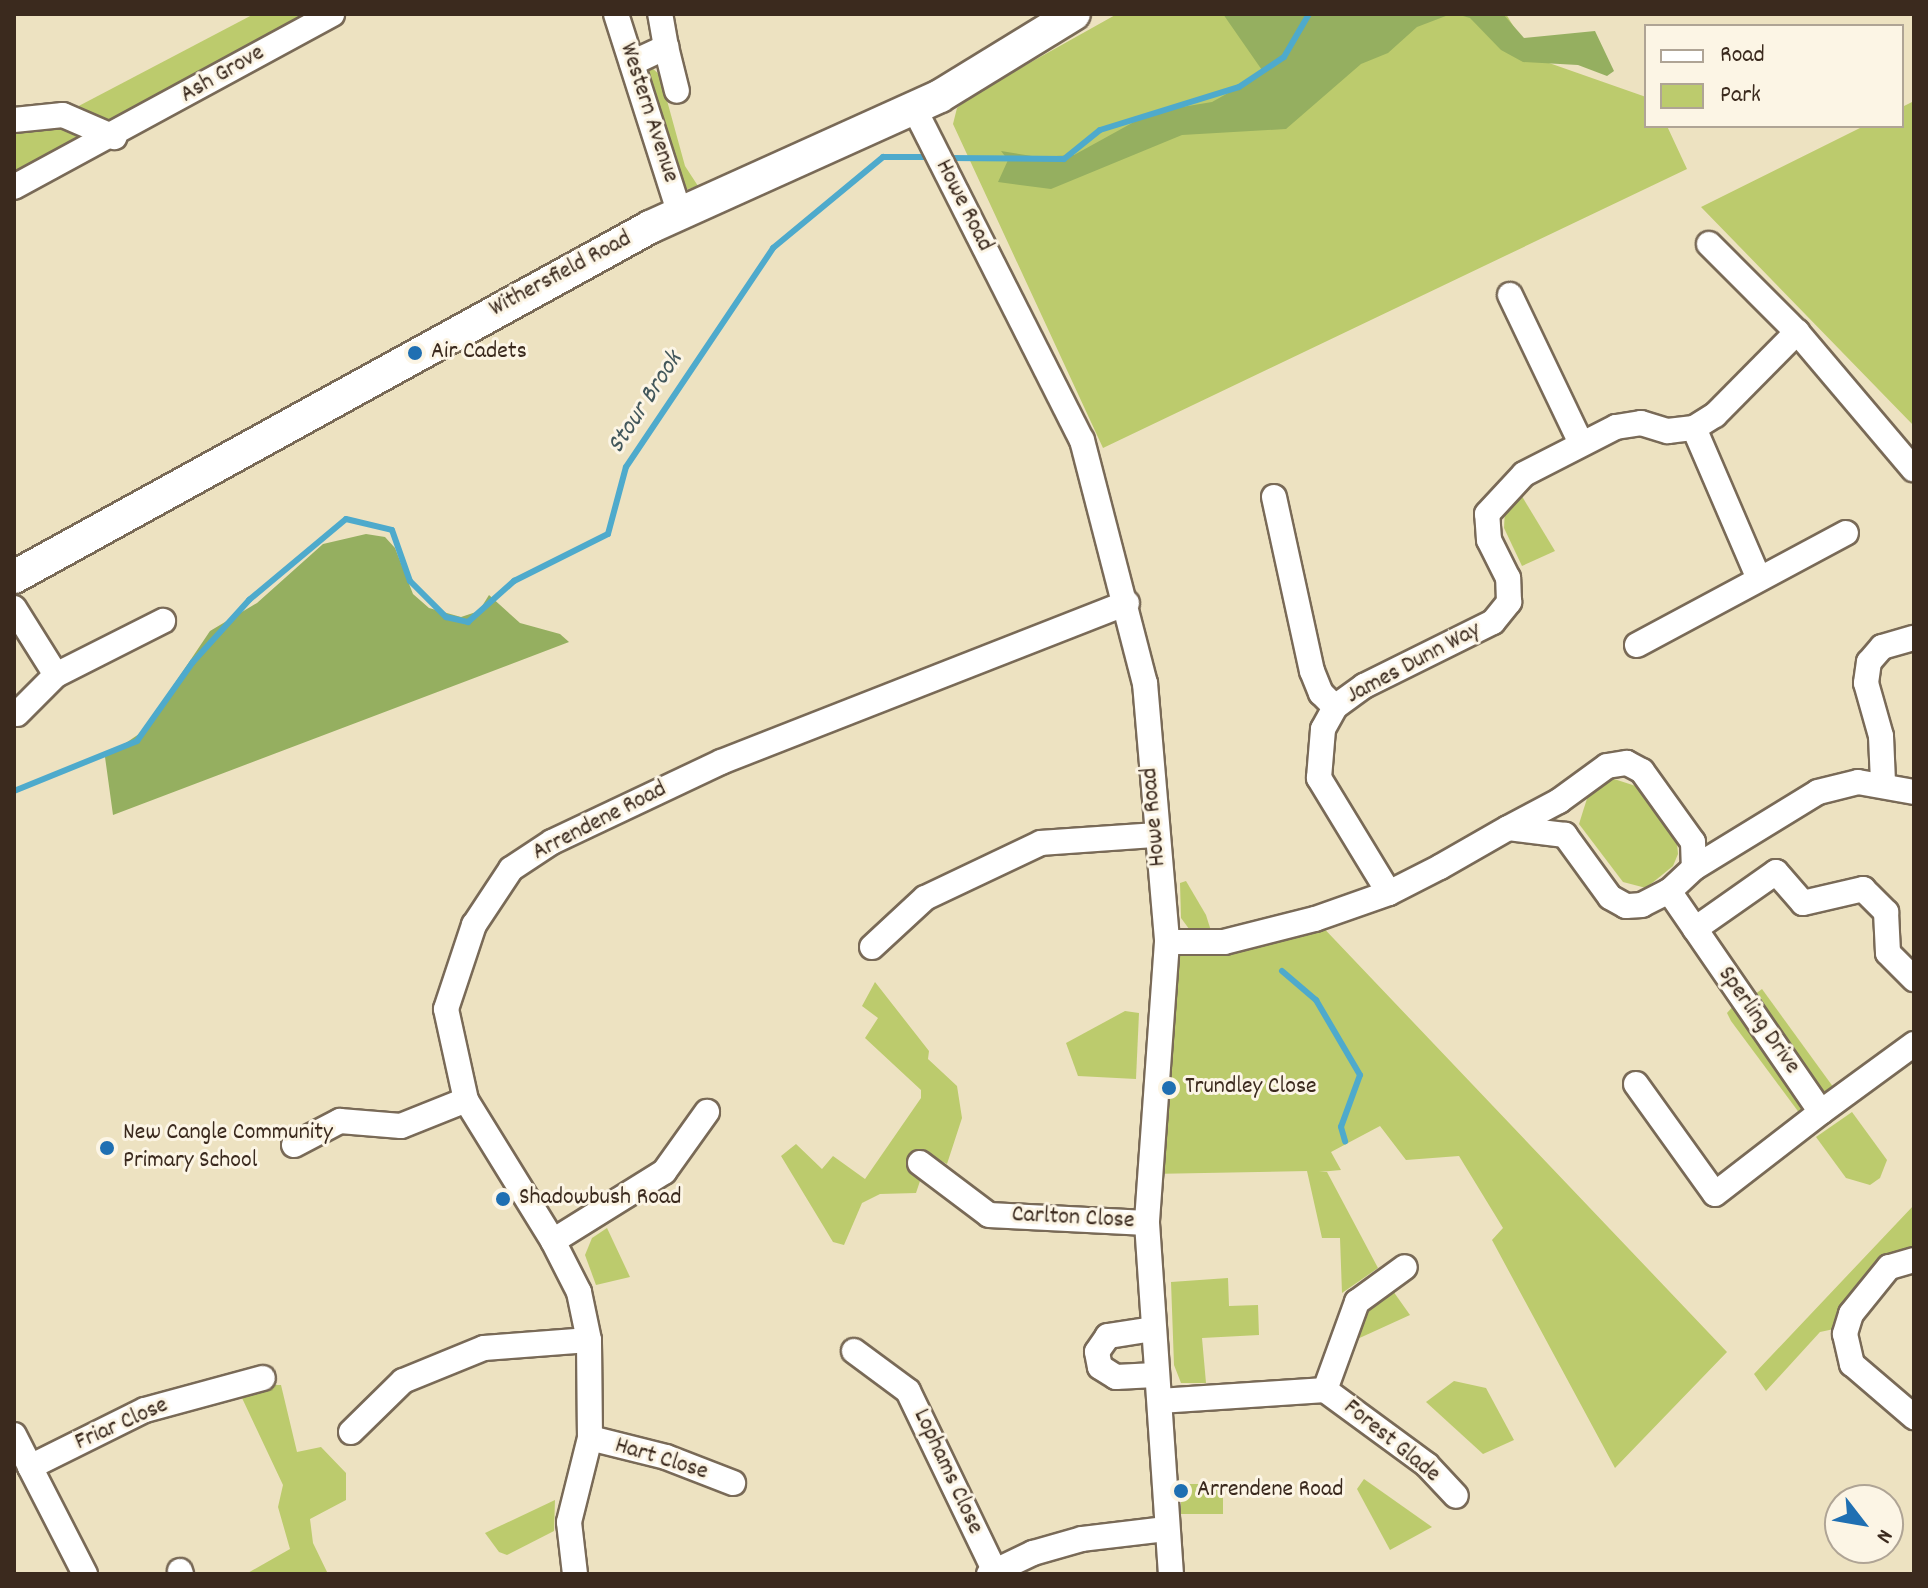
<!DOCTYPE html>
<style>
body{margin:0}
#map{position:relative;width:1928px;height:1588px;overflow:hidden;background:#ede2c1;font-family:Dekko,sans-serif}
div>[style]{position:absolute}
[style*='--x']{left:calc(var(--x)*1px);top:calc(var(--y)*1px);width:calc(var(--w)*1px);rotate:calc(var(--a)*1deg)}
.green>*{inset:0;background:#bccb6d;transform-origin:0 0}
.forest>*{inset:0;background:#95af60}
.stream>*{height:6px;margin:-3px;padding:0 3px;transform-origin:3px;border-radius:3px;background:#4eaacc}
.roads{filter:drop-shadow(2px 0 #796a57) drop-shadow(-2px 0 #796a57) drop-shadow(0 2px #796a57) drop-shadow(0 -2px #796a57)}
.street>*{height:24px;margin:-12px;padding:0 12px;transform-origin:12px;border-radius:12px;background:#fff}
.secondary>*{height:32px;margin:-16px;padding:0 16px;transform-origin:16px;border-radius:16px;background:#fff}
.dots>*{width:22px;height:22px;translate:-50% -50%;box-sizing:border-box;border:4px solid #fcf5e5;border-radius:50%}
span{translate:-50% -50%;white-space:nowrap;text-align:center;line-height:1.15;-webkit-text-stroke:6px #fcf5e5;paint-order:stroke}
.street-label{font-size:24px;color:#3b2a1e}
.poi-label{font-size:24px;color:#3b2a1e}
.left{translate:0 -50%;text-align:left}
.water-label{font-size:26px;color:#42575b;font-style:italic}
.frame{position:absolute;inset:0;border:16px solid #3b2a1e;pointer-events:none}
.legend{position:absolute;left:1644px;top:24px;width:260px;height:104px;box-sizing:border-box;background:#fcf5e5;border:2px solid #afa495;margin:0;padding:10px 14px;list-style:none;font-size:24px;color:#3b2a1e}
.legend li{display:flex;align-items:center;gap:16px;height:40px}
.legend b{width:40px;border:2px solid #afa495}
.north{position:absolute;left:1824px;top:1484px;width:80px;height:80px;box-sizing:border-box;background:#fcf5e5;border:2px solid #afa495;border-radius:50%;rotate:121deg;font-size:22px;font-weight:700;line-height:32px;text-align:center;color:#3b2a1e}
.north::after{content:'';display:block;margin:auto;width:28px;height:36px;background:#1f6fb2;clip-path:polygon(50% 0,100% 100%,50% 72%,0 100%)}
</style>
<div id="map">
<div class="green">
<div style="clip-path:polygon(254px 14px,325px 14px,116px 125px,73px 109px)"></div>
<div style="clip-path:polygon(1117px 14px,1506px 14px,1532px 57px,1646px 97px,1646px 126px,1667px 126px,1687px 169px,1103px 448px,953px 124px,957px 108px,974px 94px)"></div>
<div style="clip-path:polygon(652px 68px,660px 75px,685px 166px,698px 186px,685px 190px,679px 191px,642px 80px)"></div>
<div style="clip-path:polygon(1914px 101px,1914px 426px,1701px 207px,1864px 126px,1902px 126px,1902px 107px)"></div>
<div style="clip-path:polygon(61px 124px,84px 137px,14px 176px,14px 128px)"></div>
<div style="clip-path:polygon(1520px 493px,1555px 551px,1522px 566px,1504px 528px,1505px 509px)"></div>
<div style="clip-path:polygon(1611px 778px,1648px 790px,1676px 832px,1678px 854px,1673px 866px,1646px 888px,1623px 882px,1579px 824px,1590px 789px)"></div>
<div style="clip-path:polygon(1186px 881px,1206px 915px,1212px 934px,1195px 937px,1181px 918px,1180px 883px)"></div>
<div style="clip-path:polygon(1315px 919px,1727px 1352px,1615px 1468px,1492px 1240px,1503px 1228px,1459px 1156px,1406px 1160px,1380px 1126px,1331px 1152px,1341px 1170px,1319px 1172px,1327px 1172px,1378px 1268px,1342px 1293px,1340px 1238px,1322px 1238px,1307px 1171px,1150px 1174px,1167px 942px)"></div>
<div style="clip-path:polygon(875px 982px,929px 1051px,928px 1059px,957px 1086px,962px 1118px,947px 1164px,920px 1150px,907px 1169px,920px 1181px,916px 1193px,880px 1194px,862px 1203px,844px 1245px,833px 1242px,781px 1156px,796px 1144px,822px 1169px,833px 1156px,865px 1179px,921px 1098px,921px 1090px,865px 1038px,878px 1018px,862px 1006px)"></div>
<div style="left:1762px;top:989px;width:131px;height:13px;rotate:54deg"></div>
<div style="clip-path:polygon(1735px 1004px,1808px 1107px,1803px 1118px,1731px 1021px,1727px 1013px)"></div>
<div style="clip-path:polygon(1125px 1011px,1139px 1013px,1136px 1079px,1078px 1076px,1066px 1043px)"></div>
<div style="clip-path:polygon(1852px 1112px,1887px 1160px,1880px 1178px,1870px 1185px,1846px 1178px,1816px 1137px)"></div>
<div style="clip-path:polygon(1914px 1205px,1914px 1250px,1860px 1288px,1834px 1329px,1820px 1332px,1766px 1391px,1754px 1374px)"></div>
<div style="clip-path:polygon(607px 1228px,630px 1277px,596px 1285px,585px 1255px,592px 1238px)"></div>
<div style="clip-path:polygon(1228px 1278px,1229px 1306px,1258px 1305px,1259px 1335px,1202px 1338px,1206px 1383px,1181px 1383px,1174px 1365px,1171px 1282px)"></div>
<div style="clip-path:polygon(1381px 1291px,1393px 1291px,1410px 1315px,1353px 1341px,1363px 1310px)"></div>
<div style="clip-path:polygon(1454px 1381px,1486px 1388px,1514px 1440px,1483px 1454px,1426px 1402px)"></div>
<div style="clip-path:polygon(274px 1385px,281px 1385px,297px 1452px,321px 1447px,346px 1473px,346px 1500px,310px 1519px,313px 1543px,328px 1574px,246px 1574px,290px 1549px,278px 1507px,283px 1485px,242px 1398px)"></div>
<div style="clip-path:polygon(1364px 1479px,1432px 1527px,1390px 1550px,1357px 1489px)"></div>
<div style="left:1223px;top:1484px;width:30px;height:42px;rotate:90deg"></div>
<div style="clip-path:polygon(555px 1500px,554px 1531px,507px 1555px,499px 1552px,485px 1533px)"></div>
</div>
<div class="forest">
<div style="clip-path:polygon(1223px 14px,1451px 14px,1417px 27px,1388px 53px,1361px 64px,1286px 129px,1182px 135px,1051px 189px,998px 182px,1008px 160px,1001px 151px,1038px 157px,1074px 155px,1152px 112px,1212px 102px,1264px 73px)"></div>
<div style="clip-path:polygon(1456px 14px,1503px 14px,1524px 38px,1595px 31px,1614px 71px,1607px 76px,1578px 65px,1523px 62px,1501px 50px,1470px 18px)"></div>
<div style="clip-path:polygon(366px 534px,385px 537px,395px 548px,413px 594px,429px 608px,461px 617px,479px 611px,489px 595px,520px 623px,560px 634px,569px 642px,113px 815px,105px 757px,142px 732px,210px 631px,257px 603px,323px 544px)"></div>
</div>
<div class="stream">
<div style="--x:947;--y:158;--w:117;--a:0.5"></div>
<div style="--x:1064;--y:159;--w:46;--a:-38.9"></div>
<div style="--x:1100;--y:130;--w:145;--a:-17.2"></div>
<div style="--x:1239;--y:87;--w:54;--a:-33.7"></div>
<div style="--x:1284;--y:57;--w:50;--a:-59.8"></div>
<div style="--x:14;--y:791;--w:133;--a:-22.1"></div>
<div style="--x:137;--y:741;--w:97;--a:-54.7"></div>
<div style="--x:193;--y:662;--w:84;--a:-47.9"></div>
<div style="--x:249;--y:600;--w:126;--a:-39.9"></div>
<div style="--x:346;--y:519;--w:47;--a:13.4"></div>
<div style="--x:392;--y:530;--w:54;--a:70.6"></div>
<div style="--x:410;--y:581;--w:51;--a:45"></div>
<div style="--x:446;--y:617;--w:23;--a:13"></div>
<div style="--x:468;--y:622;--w:62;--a:-41.7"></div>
<div style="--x:514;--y:581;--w:105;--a:-26.6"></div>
<div style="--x:608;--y:534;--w:69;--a:-75"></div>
<div style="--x:626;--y:467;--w:264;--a:-56.1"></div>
<div style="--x:773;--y:248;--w:143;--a:-39.6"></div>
<div style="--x:883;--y:157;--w:49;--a:0"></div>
<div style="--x:1282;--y:971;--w:45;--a:40.5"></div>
<div style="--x:1316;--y:1000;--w:87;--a:59.6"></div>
<div style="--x:1360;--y:1075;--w:55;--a:110.1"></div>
<div style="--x:1341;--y:1127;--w:15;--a:74"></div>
</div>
<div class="roads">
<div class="street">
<div style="--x:616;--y:14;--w:208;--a:72.3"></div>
<div style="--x:666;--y:47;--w:45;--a:76"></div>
<div style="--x:632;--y:63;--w:38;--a:-25"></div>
<div style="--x:666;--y:47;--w:34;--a:-100"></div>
<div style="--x:913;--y:106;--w:374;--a:63.2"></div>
<div style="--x:1082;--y:440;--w:251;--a:75.5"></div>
<div style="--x:1145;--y:683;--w:260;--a:85.1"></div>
<div style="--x:1167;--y:942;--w:282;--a:94.1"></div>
<div style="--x:1147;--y:1223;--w:352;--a:86.1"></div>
<div style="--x:14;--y:120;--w:49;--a:-5.8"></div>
<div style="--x:63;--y:115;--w:56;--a:23.3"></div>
<div style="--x:14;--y:187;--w:362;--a:-28.5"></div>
<div style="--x:1709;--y:244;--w:124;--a:45"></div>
<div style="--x:1797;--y:332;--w:180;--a:49.7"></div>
<div style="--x:1510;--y:295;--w:164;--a:64.4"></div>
<div style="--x:1694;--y:428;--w:164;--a:66.7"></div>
<div style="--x:1274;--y:497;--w:178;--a:77.7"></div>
<div style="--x:1312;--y:671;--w:24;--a:68"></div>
<div style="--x:1321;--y:693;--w:20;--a:45"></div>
<div style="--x:14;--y:608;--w:79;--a:57.9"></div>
<div style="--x:56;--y:675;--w:120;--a:-26.8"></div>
<div style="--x:1637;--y:645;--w:237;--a:-28.2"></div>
<div style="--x:17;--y:714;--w:55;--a:-45"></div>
<div style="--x:1883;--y:782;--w:46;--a:-92.5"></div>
<div style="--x:1881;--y:736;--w:55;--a:-105.8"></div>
<div style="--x:1866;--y:683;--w:21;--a:-82"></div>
<div style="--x:1869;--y:662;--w:20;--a:-49"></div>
<div style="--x:1882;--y:647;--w:33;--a:-16"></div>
<div style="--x:1694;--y:868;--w:145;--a:-31.5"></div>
<div style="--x:1818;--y:792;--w:41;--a:-14"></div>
<div style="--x:1858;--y:782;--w:57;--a:10.1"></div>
<div style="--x:1669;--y:891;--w:268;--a:55.5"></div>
<div style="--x:1821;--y:1112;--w:115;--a:-36.2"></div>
<div style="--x:1389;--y:893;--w:135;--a:-121.3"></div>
<div style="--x:1319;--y:778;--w:49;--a:-85.3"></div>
<div style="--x:1323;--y:729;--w:25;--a:-61"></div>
<div style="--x:1335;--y:707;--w:36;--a:-36"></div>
<div style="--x:1364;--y:686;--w:144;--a:-26.4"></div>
<div style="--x:1493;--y:622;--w:26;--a:-51"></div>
<div style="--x:1509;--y:602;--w:24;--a:-92"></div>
<div style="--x:1508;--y:578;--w:42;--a:-116.6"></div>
<div style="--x:1489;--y:540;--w:26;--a:-94"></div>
<div style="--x:1487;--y:514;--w:54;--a:-47.2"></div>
<div style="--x:1524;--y:474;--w:103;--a:-27.1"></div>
<div style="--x:1616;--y:427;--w:25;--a:-9"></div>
<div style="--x:1641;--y:423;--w:28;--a:17"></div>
<div style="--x:1668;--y:431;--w:26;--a:-7"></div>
<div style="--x:1694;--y:428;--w:25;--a:-32"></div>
<div style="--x:1715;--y:415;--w:117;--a:-45.3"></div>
<div style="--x:1695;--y:929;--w:99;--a:-35.1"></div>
<div style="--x:1776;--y:872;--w:41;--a:48.9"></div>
<div style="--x:1803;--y:903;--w:62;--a:-13.1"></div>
<div style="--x:1863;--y:889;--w:33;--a:45"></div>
<div style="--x:1886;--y:912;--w:41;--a:87.2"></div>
<div style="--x:1888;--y:953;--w:37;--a:45"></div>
<div style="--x:1167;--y:942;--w:57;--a:0"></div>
<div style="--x:1224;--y:942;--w:94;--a:-14.2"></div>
<div style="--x:1315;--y:919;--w:78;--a:-19.4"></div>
<div style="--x:1389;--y:893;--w:57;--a:-27"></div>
<div style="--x:1440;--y:867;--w:78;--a:-29.8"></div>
<div style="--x:1508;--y:828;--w:58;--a:-27.9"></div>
<div style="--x:1559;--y:801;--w:59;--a:-36.1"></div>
<div style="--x:1607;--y:766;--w:20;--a:-9"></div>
<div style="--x:1627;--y:763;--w:17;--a:28"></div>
<div style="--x:1642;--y:771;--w:87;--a:54.3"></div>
<div style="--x:1693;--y:842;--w:26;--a:88"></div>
<div style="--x:1694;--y:868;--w:34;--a:137"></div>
<div style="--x:1669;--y:891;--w:30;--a:153"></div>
<div style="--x:1642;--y:905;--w:16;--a:176"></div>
<div style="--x:1626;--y:906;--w:18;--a:-151"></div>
<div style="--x:1610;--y:897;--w:77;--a:-126"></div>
<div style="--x:1565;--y:835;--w:57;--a:-173"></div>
<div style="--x:872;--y:947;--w:72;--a:-42.8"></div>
<div style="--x:925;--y:898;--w:128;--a:-25.4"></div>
<div style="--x:1041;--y:843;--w:115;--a:-4"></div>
<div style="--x:1636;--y:1084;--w:135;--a:54.3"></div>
<div style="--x:1715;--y:1194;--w:134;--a:-37.7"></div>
<div style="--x:294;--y:1145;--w:52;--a:-27.6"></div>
<div style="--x:340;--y:1121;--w:61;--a:4.7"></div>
<div style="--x:401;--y:1126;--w:70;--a:-21.8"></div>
<div style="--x:920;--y:1163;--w:86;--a:37"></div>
<div style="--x:989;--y:1215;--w:158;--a:2.9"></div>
<div style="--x:553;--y:1241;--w:131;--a:-31.9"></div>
<div style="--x:664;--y:1172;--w:74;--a:-54.4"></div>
<div style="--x:1914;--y:1260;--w:26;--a:164"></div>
<div style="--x:1889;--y:1267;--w:60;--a:129"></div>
<div style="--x:1851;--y:1314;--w:21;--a:107"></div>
<div style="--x:1845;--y:1334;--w:31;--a:77"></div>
<div style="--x:1852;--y:1364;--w:82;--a:40.5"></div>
<div style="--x:1153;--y:1329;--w:46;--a:171.2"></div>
<div style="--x:1108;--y:1336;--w:19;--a:125"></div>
<div style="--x:1097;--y:1352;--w:15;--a:79"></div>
<div style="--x:1100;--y:1367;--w:19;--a:32"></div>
<div style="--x:1116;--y:1377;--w:39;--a:-3"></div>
<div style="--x:854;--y:1351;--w:67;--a:36.5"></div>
<div style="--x:908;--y:1391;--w:199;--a:64.3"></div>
<div style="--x:1325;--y:1390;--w:127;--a:36.3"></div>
<div style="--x:1427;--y:1465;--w:42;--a:46.9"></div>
<div style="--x:1160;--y:1401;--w:165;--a:-3.8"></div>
<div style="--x:1325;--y:1390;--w:94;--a:-70"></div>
<div style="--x:1357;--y:1302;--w:59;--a:-36.1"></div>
<div style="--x:351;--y:1432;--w:73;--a:-44.4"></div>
<div style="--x:403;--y:1381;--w:87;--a:-22.2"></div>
<div style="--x:484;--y:1348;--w:105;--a:-4.4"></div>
<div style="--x:14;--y:1435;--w:36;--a:63"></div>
<div style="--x:590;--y:1438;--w:78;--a:14"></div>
<div style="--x:666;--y:1457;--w:72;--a:21.2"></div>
<div style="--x:180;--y:1571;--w:3;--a:72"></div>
<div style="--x:85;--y:1574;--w:120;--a:-117.2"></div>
<div style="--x:30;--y:1467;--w:128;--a:-26.4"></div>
<div style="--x:145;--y:1410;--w:122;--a:-15.2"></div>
<div style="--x:575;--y:1574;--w:52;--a:-96.6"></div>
<div style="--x:569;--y:1522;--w:87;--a:-76"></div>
<div style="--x:590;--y:1438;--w:98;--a:-90.6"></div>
<div style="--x:589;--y:1340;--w:49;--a:-101.8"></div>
<div style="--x:579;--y:1292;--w:57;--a:-117"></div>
<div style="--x:553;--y:1241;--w:166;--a:-121.7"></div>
<div style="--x:466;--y:1100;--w:93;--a:-102.4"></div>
<div style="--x:446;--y:1009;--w:89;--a:-71.6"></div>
<div style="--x:474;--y:925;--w:67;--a:-56.5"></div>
<div style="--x:511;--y:869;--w:49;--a:-33.4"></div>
<div style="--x:552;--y:842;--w:187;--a:-25.3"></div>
<div style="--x:721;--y:762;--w:436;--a:-21.4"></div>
<div style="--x:989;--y:1574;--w:49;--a:-25.5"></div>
<div style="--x:1033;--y:1553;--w:51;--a:-15.9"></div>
<div style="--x:1082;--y:1539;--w:85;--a:-6.8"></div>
</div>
<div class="secondary">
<div style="--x:14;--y:577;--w:726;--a:-28.82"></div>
<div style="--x:650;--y:227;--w:318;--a:-24.3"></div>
<div style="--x:940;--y:96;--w:157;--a:-31.5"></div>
</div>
</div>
<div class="dots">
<div style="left:415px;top:353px;background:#1f6fb2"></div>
<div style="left:1169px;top:1088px;background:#1f6fb2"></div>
<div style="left:107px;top:1148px;background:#1f6fb2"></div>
<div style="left:503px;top:1199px;background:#1f6fb2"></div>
<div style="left:1181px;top:1491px;background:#1f6fb2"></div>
</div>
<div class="street-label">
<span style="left:223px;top:75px;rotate:-30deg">Ash Grove</span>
<span style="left:648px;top:113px;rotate:72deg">Western Avenue</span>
<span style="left:963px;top:206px;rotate:63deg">Howe Road</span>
<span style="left:561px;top:275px;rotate:-28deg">Withersfield Road</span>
<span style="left:1414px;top:664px;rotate:-28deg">James Dunn Way</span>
<span style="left:1155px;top:817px;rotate:-95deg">Howe Road</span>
<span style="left:600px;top:822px;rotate:-27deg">Arrendene Road</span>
<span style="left:1758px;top:1021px;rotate:55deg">Sperling Drive</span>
<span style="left:1073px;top:1219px;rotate:3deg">Carlton Close</span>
<span style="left:122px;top:1425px;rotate:-24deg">Friar Close</span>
<span style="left:1391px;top:1442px;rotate:39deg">Forest Glade</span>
<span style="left:661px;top:1460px;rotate:17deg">Hart Close</span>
<span style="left:947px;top:1472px;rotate:65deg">Lophams Close</span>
</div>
<div class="poi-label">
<span class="left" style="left:431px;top:353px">Air Cadets</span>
<span class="left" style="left:1185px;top:1088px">Trundley Close</span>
<span class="left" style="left:123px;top:1148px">New Cangle Community<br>Primary School</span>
<span class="left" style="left:519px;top:1199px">Shadowbush Road</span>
<span class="left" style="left:1197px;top:1491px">Arrendene Road</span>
</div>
<div class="water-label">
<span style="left:646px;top:403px;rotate:-57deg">Stour Brook</span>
</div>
<div class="frame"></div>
<ul class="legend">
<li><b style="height:10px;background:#fff"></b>Road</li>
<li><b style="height:22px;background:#bccb6d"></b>Park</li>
</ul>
<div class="north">N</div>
</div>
